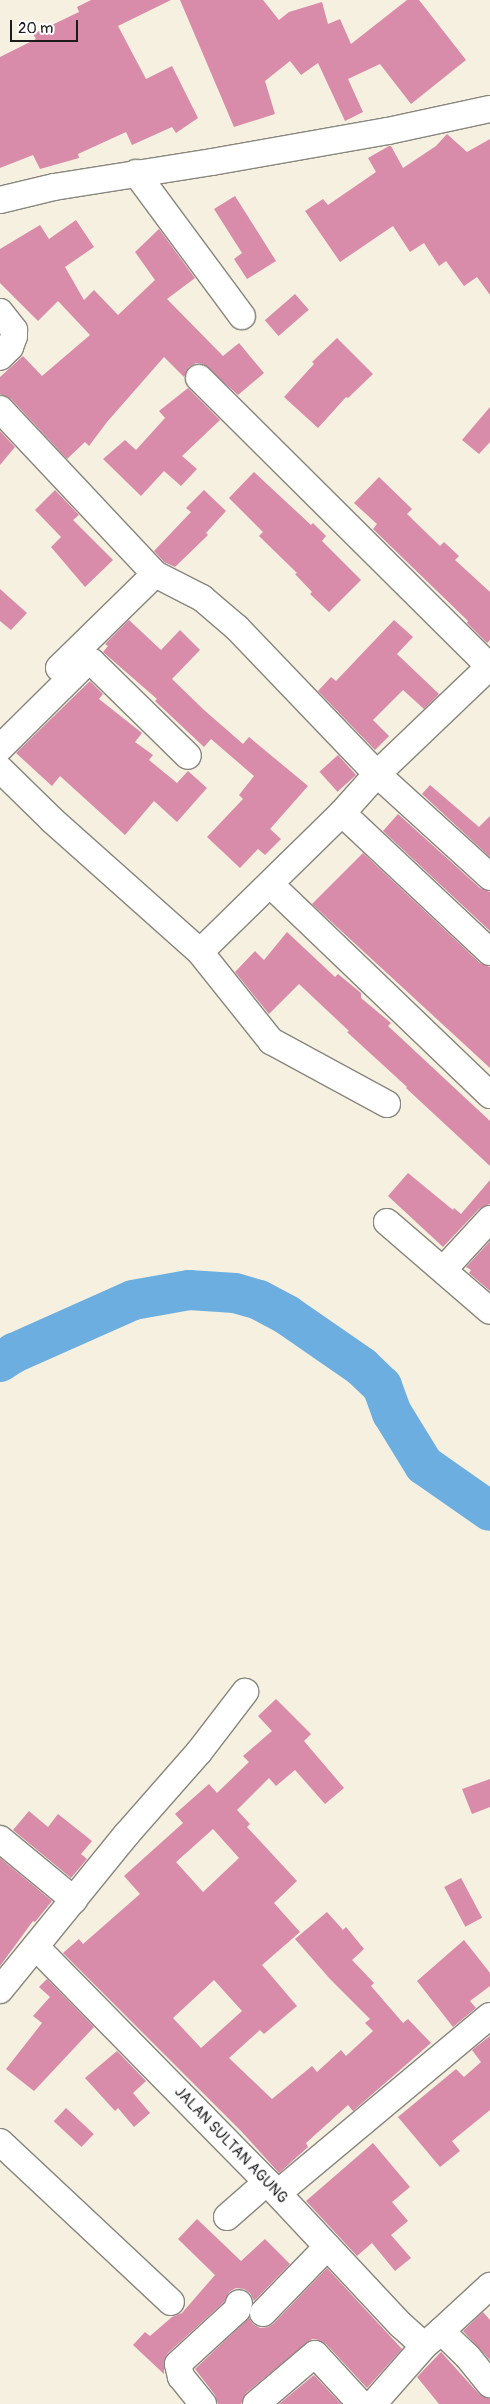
<!DOCTYPE html>
<style>
body{margin:0}
#map{position:relative;width:490px;height:2404px;overflow:hidden;background:#f5f0df;font-family:Pangolin,sans-serif}
div>[style]{position:absolute}
.river>*{height:40px;margin:-20px;padding:0 20px;transform-origin:20px;border-radius:20px;background:#6daee1}
.building>*{inset:0;background:#d98baa;transform-origin:0 0}
.roads{filter:drop-shadow(1px 0 #88867e) drop-shadow(-1px 0 #88867e) drop-shadow(0 1px #88867e) drop-shadow(0 -1px #88867e)}
.minor>*{height:26px;margin:-13px;padding:0 13px;transform-origin:13px;border-radius:13px;background:#fff}
span{translate:-50% -50%;white-space:nowrap;text-align:center;line-height:1.15;-webkit-text-stroke:4px #fff;paint-order:stroke}
.street-label{font-size:15px;color:#1c1c1c}
.scale{position:absolute;left:10px;top:20px;width:68px;height:22px;box-sizing:border-box;border:2px solid #1c1c1c;border-top:0;padding-left:6px;font-size:15px;line-height:18px;white-space:nowrap;color:#1c1c1c;-webkit-text-stroke:4px #fff;paint-order:stroke}
</style>
<div id="map">
<div class="river">
<div style="left:0;top:1362px;width:17px;rotate:-33deg"></div>
<div style="left:14px;top:1353px;width:130px;rotate:-24deg"></div>
<div style="left:133px;top:1300px;width:57px;rotate:-10.1deg"></div>
<div style="left:189px;top:1290px;width:46px;rotate:3.7deg"></div>
<div style="left:235px;top:1293px;width:25px;rotate:16deg"></div>
<div style="left:259px;top:1300px;width:32px;rotate:28deg"></div>
<div style="left:287px;top:1315px;width:91px;rotate:34.7deg"></div>
<div style="left:362px;top:1367px;width:28px;rotate:44deg"></div>
<div style="left:382px;top:1386px;width:29px;rotate:70deg"></div>
<div style="left:392px;top:1413px;width:61px;rotate:58.4deg"></div>
<div style="left:424px;top:1465px;width:80px;rotate:34.9deg"></div>
</div>
<div class="building">
<div style="clip-path:polygon(91px 0,171px 0,118px 26px,146px 79px,172px 66px,198px 118px,176px 133px,172px 127px,132px 145px,126px 132px,78px 154px,79px 158px,40px 169px,33px 155px,0 168px,0 57px,36px 39px,33px 34px,79px 12px,77px 7px)"></div>
<div style="clip-path:polygon(180px 0,263px 0,279px 20px,289px 12px,322px 2px,328px 24px,340px 19px,351px 44px,407px 0,419px 0,466px 60px,411px 104px,380px 64px,348px 79px,363px 112px,345px 121px,318px 63px,301px 75px,290px 61px,265px 81px,275px 114px,234px 127px)"></div>
<div style="clip-path:polygon(447px 134px,467px 152px,490px 139px,490px 295px,477px 277px,464px 286px,446px 261px,439px 266px,424px 243px,410px 252px,393px 226px,340px 262px,305px 211px,323px 199px,328px 205px,376px 172px,368px 158px,389px 146px,391px 146px,403px 168px,436px 146px)"></div>
<div style="clip-path:polygon(235px 196px,276px 261px,247px 279px,234px 259px,242px 253px,214px 209px)"></div>
<div style="clip-path:polygon(76px 220px,94px 247px,65px 267px,84px 300px,94px 290px,118px 315px,155px 280px,135px 252px,159px 229px,195px 278px,167px 299px,223px 356px,239px 343px,264px 373px,238px 395px,203px 364px,196px 363px,189px 367px,184px 377px,164px 357px,107px 422px,89px 446px,85px 442px,67px 459px,11px 399px,0 394px,0 377px,23px 356px,42px 376px,90px 335px,58px 301px,38px 321px,0 283px,0 249px,40px 225px,49px 239px)"></div>
<div style="left:295px;top:294px;width:21px;height:40px;rotate:49deg"></div>
<div style="clip-path:polygon(337px 338px,373px 374px,348px 398px,346px 397px,318px 428px,284px 397px,314px 364px,312px 362px)"></div>
<div style="clip-path:polygon(188px 388px,220px 420px,182px 456px,197px 469px,181px 486px,164px 471px,141px 496px,103px 459px,125px 440px,136px 450px,165px 418px,159px 411px)"></div>
<div style="clip-path:polygon(490px 407px,490px 442px,479px 454px,462px 440px)"></div>
<div style="clip-path:polygon(0 431px,15px 447px,0 465px)"></div>
<div style="clip-path:polygon(254px 472px,311px 525px,313px 523px,326px 536px,322px 541px,361px 580px,329px 612px,310px 594px,312px 592px,295px 574px,297px 573px,259px 536px,263px 532px,229px 498px)"></div>
<div style="clip-path:polygon(379px 477px,412px 509px,407px 514px,440px 546px,444px 542px,459px 556px,455px 560px,490px 592px,490px 640px,487px 643px,467px 623px,468px 621px,373px 529px,377px 524px,354px 503px)"></div>
<div style="clip-path:polygon(55px 490px,79px 515px,73px 520px,113px 560px,85px 587px,51px 547px,61px 537px,35px 510px)"></div>
<div style="clip-path:polygon(204px 490px,226px 511px,206px 533px,208px 535px,175px 567px,164px 562px,154px 551px,191px 512px,186px 508px)"></div>
<div style="clip-path:polygon(0 589px,27px 613px,11px 630px,0 621px)"></div>
<div style="clip-path:polygon(129px 620px,161px 650px,180px 630px,200px 650px,172px 679px,204px 710px,243px 744px,249px 737px,308px 786px,270px 829px,281px 839px,265px 855px,258px 849px,240px 868px,207px 837px,243px 799px,239px 795px,254px 776px,211px 739px,204px 747px,155px 701px,157px 699px,103px 652px,108px 646px,105px 644px)"></div>
<div style="clip-path:polygon(394px 620px,413px 637px,397px 654px,439px 694px,424px 709px,403px 690px,373px 720px,389px 736px,375px 750px,318px 691px,331px 677px,336px 681px)"></div>
<div style="clip-path:polygon(90px 681px,103px 694px,99px 699px,142px 733px,135px 742px,153px 755px,149px 760px,177px 783px,188px 771px,207px 788px,177px 822px,154px 801px,125px 835px,60px 776px,52px 786px,16px 753px)"></div>
<div style="left:338px;top:755px;width:27px;height:25px;rotate:48deg"></div>
<div style="clip-path:polygon(430px 785px,479px 827px,490px 816px,490px 857px,422px 794px)"></div>
<div style="clip-path:polygon(398px 814px,480px 888px,490px 892px,490px 931px,383px 831px)"></div>
<div style="clip-path:polygon(363px 853px,480px 963px,490px 967px,490px 1068px,312px 904px)"></div>
<div style="clip-path:polygon(287px 932px,335px 977px,338px 974px,361px 993px,361px 998px,391px 1023px,388px 1026px,490px 1121px,490px 1166px,406px 1088px,407px 1087px,347px 1032px,349px 1031px,299px 984px,269px 1014px,235px 972px,255px 951px,264px 960px)"></div>
<div style="clip-path:polygon(408px 1173px,453px 1210px,454px 1208px,461px 1214px,490px 1180px,490px 1204px,479px 1209px,443px 1247px,388px 1196px)"></div>
<div style="clip-path:polygon(490px 1241px,490px 1291px,469px 1273px,471px 1270px,466px 1267px)"></div>
<div style="clip-path:polygon(evenodd,276px 1699px,311px 1734px,304px 1741px,344px 1788px,325px 1804px,295px 1770px,276px 1786px,269px 1778px,237px 1810px,250px 1824px,247px 1827px,297px 1881px,274px 1903px,300px 1932px,262px 1965px,297px 2006px,264px 2034px,260px 2030px,229px 2058px,272px 2099px,312px 2066px,317px 2072px,341px 2050px,346px 2056px,373px 2031px,365px 2023px,370px 2019px,330px 1979px,295px 1939px,327px 1912px,343px 1930px,346px 1927px,364px 1949px,352px 1960px,374px 1983px,371px 1986px,403px 2023px,408px 2019px,431px 2043px,353px 2111px,348px 2105px,306px 2143px,308px 2147px,279px 2173px,242px 2132px,63px 1953px,79px 1939px,83px 1944px,140px 1894px,124px 1876px,183px 1823px,175px 1814px,209px 1784px,217px 1793px,249px 1762px,243px 1756px,272px 1731px,258px 1716px,276px 1699px,213px 1829px,239px 1858px,203px 1892px,176px 1862px,213px 1829px,276px 1699px,214px 1980px,242px 2011px,201px 2048px,173px 2018px,214px 1980px)"></div>
<div style="clip-path:polygon(490px 1779px,490px 1807px,472px 1814px,462px 1789px)"></div>
<div style="clip-path:polygon(29px 1811px,48px 1827px,58px 1814px,92px 1841px,81px 1854px,87px 1859px,71px 1878px,13px 1830px)"></div>
<div style="clip-path:polygon(0 1858px,52px 1901px,35px 1922px,33px 1921px,0 1966px)"></div>
<div style="left:461px;top:1878px;width:45px;height:19px;rotate:62deg"></div>
<div style="clip-path:polygon(464px 1940px,490px 1973px,490px 1986px,470px 2001px,476px 2008px,453px 2027px,417px 1981px)"></div>
<div style="clip-path:polygon(47px 1979px,94px 2027px,34px 2091px,6px 2069px,42px 2023px,33px 2016px,50px 1997px,39px 1987px)"></div>
<div style="clip-path:polygon(490px 2036px,490px 2110px,452px 2141px,460px 2151px,440px 2167px,398px 2117px,456px 2069px,464px 2077px,481px 2062px,472px 2050px)"></div>
<div style="clip-path:polygon(117px 2051px,146px 2081px,133px 2093px,150px 2113px,134px 2127px,118px 2108px,115px 2111px,85px 2078px)"></div>
<div style="left:66px;top:2108px;width:38px;height:18px;rotate:43deg"></div>
<div style="clip-path:polygon(373px 2143px,410px 2187px,392px 2202px,408px 2221px,391px 2235px,411px 2258px,395px 2271px,372px 2243px,357px 2256px,306px 2201px)"></div>
<div style="clip-path:polygon(197px 2219px,241px 2261px,265px 2239px,290px 2264px,254px 2301px,250px 2293px,244px 2289px,236px 2288px,229px 2292px,224px 2302px,168px 2353px,164px 2360px,164px 2374px,133px 2345px,145px 2332px,150px 2336px,172px 2317px,182px 2313px,215px 2275px,178px 2239px)"></div>
<div style="clip-path:polygon(327px 2268px,402px 2349px,367px 2388px,326px 2344px,319px 2340px,312px 2339px,246px 2393px,241px 2404px,218px 2404px,215px 2395px,195px 2369px,249px 2318px,253px 2324px,260px 2328px,268px 2327px,273px 2324px)"></div>
<div style="clip-path:polygon(483px 2312px,490px 2320px,490px 2360px,463px 2331px)"></div>
<div style="clip-path:polygon(441px 2352px,479px 2394px,490px 2399px,490px 2404px,439px 2404px,417px 2377px)"></div>
<div style="clip-path:polygon(314px 2375px,341px 2404px,279px 2404px)"></div>
</div>
<div class="roads">
<div class="minor">
<div style="left:136px;top:173px;width:178px;rotate:53.5deg"></div>
<div style="left:0;top:200px;width:56px;rotate:-13.5deg"></div>
<div style="left:54px;top:187px;width:160px;rotate:-9deg"></div>
<div style="left:212px;top:162px;width:179px;rotate:-10deg"></div>
<div style="left:388px;top:131px;width:104px;rotate:-12.2deg"></div>
<div style="left:0;top:312px;width:23px;rotate:52deg"></div>
<div style="left:14px;top:330px;width:6px;rotate:90deg"></div>
<div style="left:14px;top:336px;width:12px;rotate:110deg"></div>
<div style="left:10px;top:347px;width:14px;rotate:135deg"></div>
<div style="left:199px;top:378px;width:409px;rotate:44.8deg"></div>
<div style="left:0;top:409px;width:226px;rotate:46.8deg"></div>
<div style="left:155px;top:574px;width:53px;rotate:27.1deg"></div>
<div style="left:202px;top:598px;width:46px;rotate:40.6deg"></div>
<div style="left:237px;top:628px;width:202px;rotate:46.2deg"></div>
<div style="left:377px;top:774px;width:153px;rotate:42.3deg"></div>
<div style="left:59px;top:668px;width:134px;rotate:-44.4deg"></div>
<div style="left:0;top:748px;width:124px;rotate:-44.7deg"></div>
<div style="left:88px;top:661px;width:4px;rotate:14deg"></div>
<div style="left:92px;top:662px;width:134px;rotate:44.4deg"></div>
<div style="left:0;top:769px;width:73px;rotate:44.4deg"></div>
<div style="left:52px;top:820px;width:198px;rotate:41.7deg"></div>
<div style="left:200px;top:952px;width:114px;rotate:51.4deg"></div>
<div style="left:271px;top:1041px;width:132px;rotate:28.5deg"></div>
<div style="left:342px;top:813px;width:203px;rotate:43.2deg"></div>
<div style="left:270px;top:884px;width:305px;rotate:43.8deg"></div>
<div style="left:200px;top:952px;width:199px;rotate:-44.4deg"></div>
<div style="left:342px;top:813px;width:52px;rotate:-48.1deg"></div>
<div style="left:377px;top:774px;width:156px;rotate:-43.7deg"></div>
<div style="left:387px;top:1222px;width:136px;rotate:40.8deg"></div>
<div style="left:444px;top:1269px;width:68px;rotate:-47.4deg"></div>
<div style="left:0;top:1839px;width:96px;rotate:39.5deg"></div>
<div style="left:36px;top:1947px;width:330px;rotate:45.5deg"></div>
<div style="left:267px;top:2182px;width:196px;rotate:46.9deg"></div>
<div style="left:401px;top:2325px;width:31px;rotate:42deg"></div>
<div style="left:0;top:1990px;width:200px;rotate:-50.9deg"></div>
<div style="left:126px;top:1835px;width:111px;rotate:-48.7deg"></div>
<div style="left:199px;top:1752px;width:76px;rotate:-52.5deg"></div>
<div style="left:0;top:2142px;width:234px;rotate:43.1deg"></div>
<div style="left:278px;top:2193px;width:276px;rotate:-39.9deg"></div>
<div style="left:227px;top:2217px;width:53px;rotate:-41.2deg"></div>
<div style="left:263px;top:2313px;width:92px;rotate:-45.9deg"></div>
<div style="left:441px;top:2331px;width:67px;rotate:-42.6deg"></div>
<div style="left:203px;top:2404px;width:35px;rotate:-129deg"></div>
<div style="left:181px;top:2377px;width:13px;rotate:-103deg"></div>
<div style="left:178px;top:2364px;width:80px;rotate:-42.5deg"></div>
<div style="left:237px;top:2310px;width:7px;rotate:-74deg"></div>
<div style="left:256px;top:2404px;width:77px;rotate:-40.3deg"></div>
<div style="left:315px;top:2354px;width:68px;rotate:47.4deg"></div>
<div style="left:373px;top:2404px;width:77px;rotate:-48.7deg"></div>
<div style="left:424px;top:2346px;width:23px;rotate:-41deg"></div>
<div style="left:441px;top:2331px;width:37px;rotate:44deg"></div>
<div style="left:468px;top:2357px;width:35px;rotate:51deg"></div>
</div>
</div>
<div class="street-label">
<span style="left:231px;top:2145px;rotate:46deg">JALAN SULTAN AGUNG</span>
</div>
<div class="scale">20 m</div>
</div>
